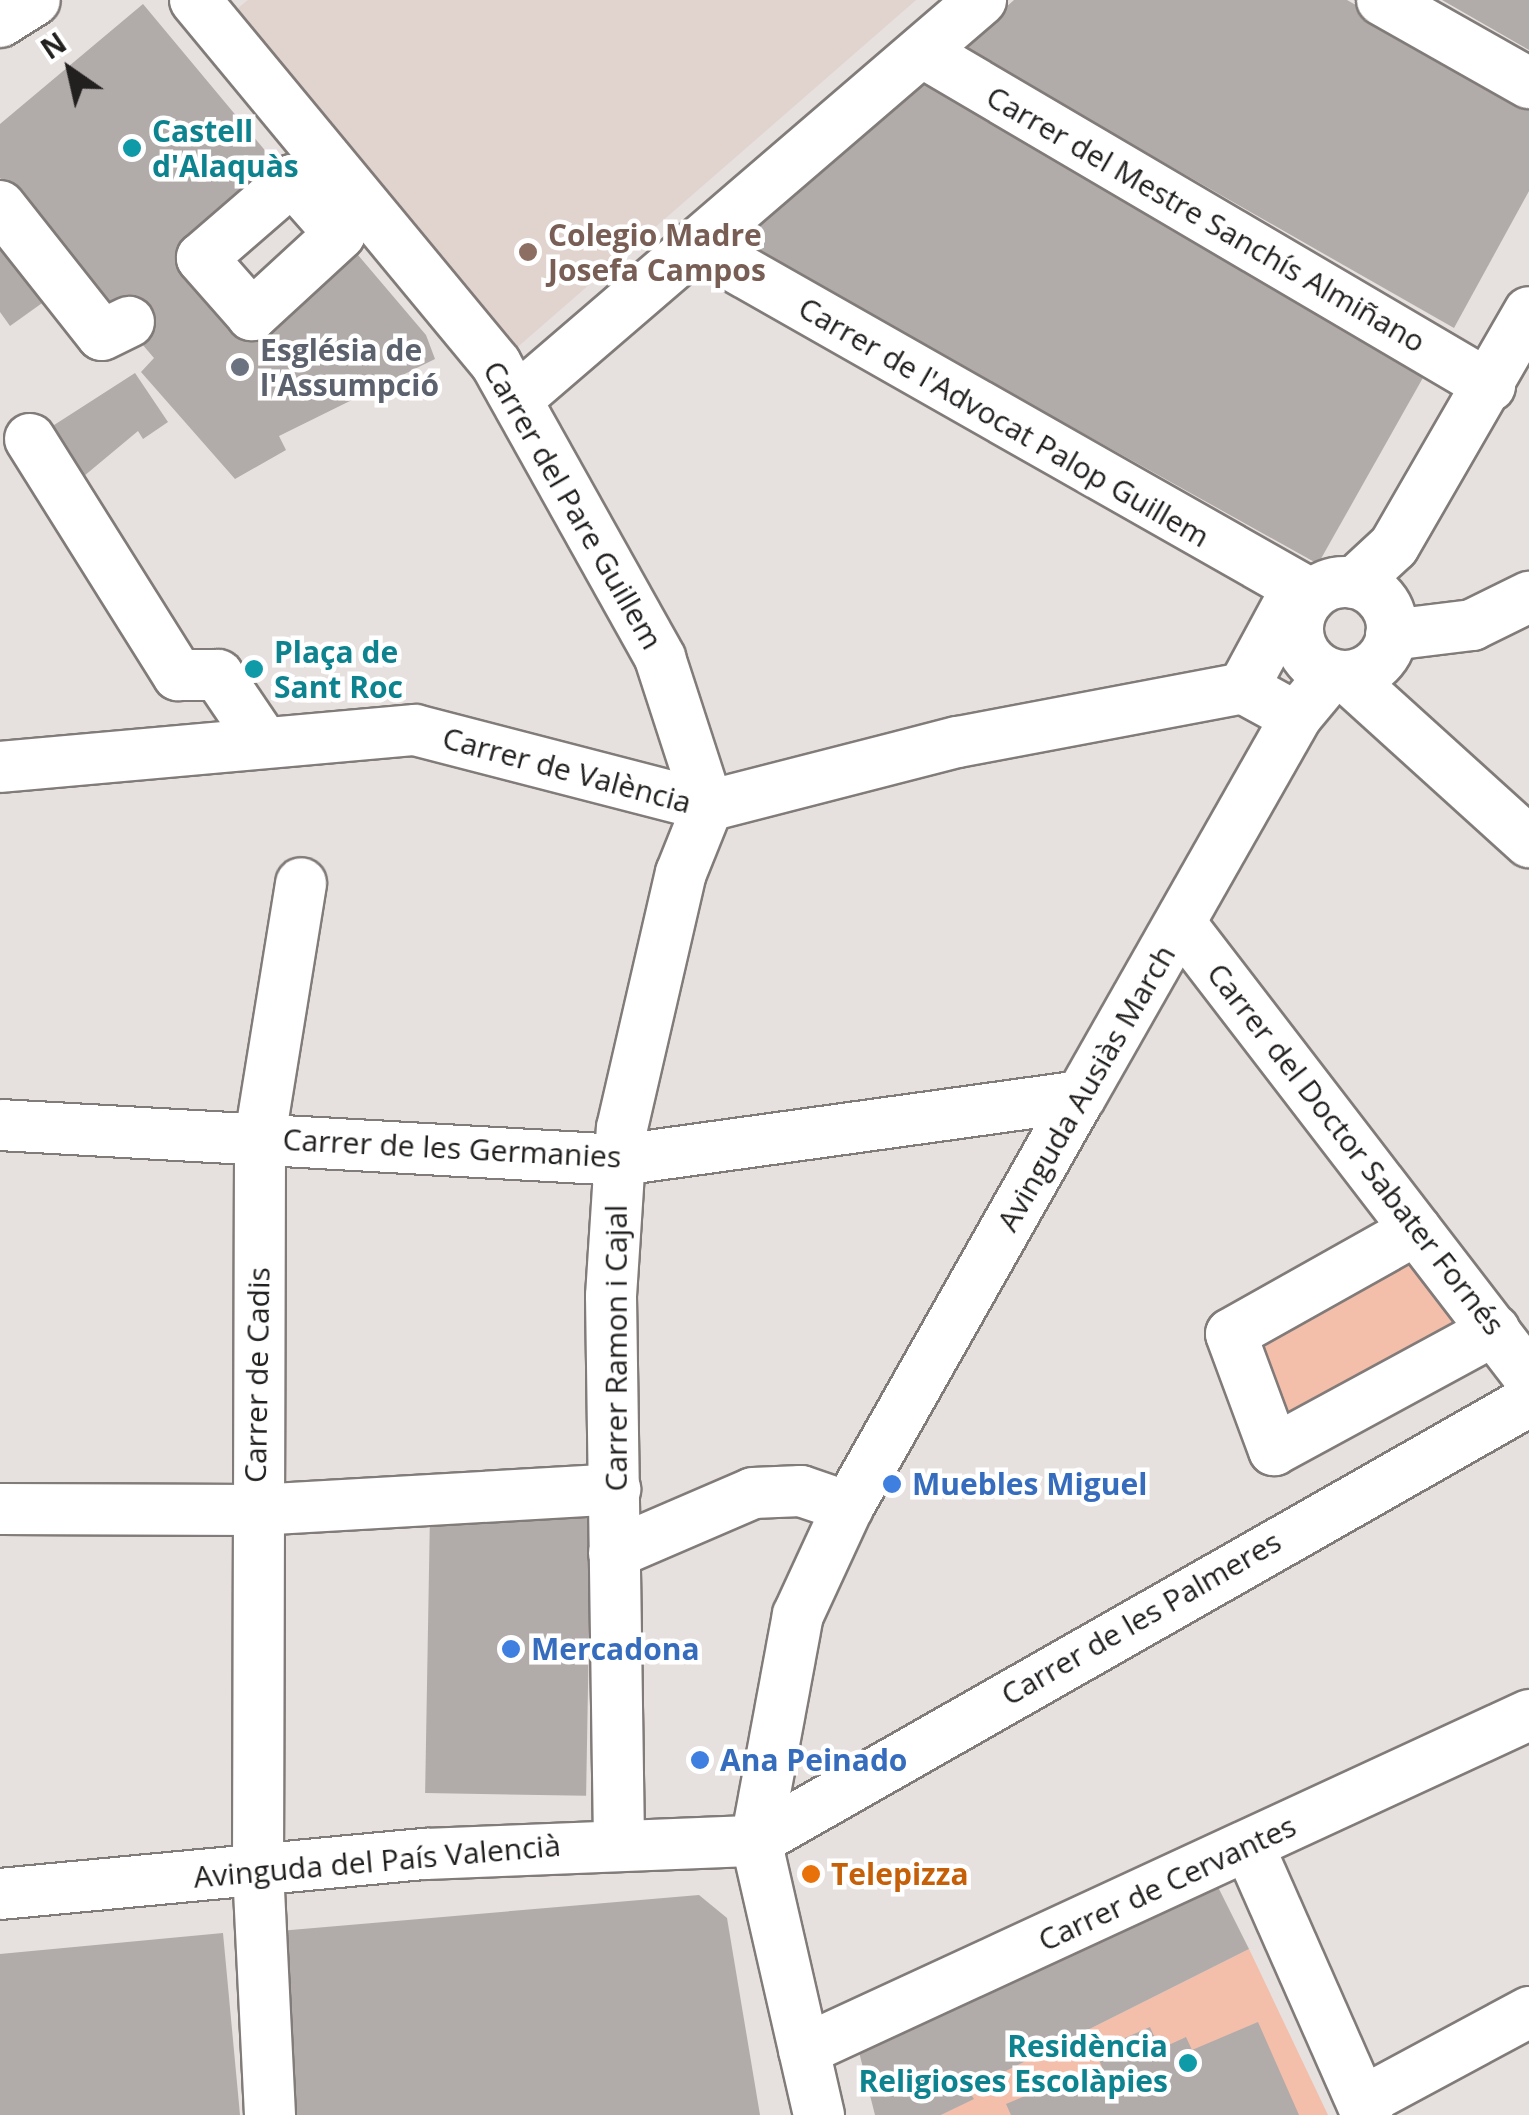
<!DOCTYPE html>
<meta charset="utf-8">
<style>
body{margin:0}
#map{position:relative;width:1529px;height:2115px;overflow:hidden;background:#e6e0de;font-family:"Open Sans",sans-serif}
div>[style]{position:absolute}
.built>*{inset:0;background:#e1d3ce}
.green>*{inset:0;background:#f3beaa}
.building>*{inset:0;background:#b1abaa;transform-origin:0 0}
.roads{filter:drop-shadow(2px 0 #817b79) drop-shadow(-2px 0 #817b79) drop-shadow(0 2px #817b79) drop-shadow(0 -2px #817b79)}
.minor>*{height:50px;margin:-25px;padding:0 25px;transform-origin:25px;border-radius:25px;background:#fff}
.minor>.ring{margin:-25px;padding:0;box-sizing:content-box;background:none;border:50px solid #fff;border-radius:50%}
.dots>*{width:28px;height:28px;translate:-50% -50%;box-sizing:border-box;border:5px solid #fff;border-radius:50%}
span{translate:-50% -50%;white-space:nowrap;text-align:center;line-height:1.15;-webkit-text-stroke:9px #fff;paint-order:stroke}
.culture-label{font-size:30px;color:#0d838f;font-weight:700}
.left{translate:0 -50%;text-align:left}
.right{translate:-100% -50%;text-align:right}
.street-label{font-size:30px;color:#22201f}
.education-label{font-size:30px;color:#785e54;font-weight:700}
.worship-label{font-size:30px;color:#5b616d;font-weight:700}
.shop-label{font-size:30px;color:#366cbe;font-weight:700}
.food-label{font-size:30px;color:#c56008;font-weight:700}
.north{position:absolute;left:20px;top:20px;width:100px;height:100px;-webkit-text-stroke:8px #fff;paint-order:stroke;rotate:326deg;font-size:28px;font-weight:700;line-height:40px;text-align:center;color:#22201f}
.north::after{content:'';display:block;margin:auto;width:35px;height:45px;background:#22201f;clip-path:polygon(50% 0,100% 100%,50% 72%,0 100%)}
</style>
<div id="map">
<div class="built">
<div style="clip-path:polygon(248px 0,916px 0,513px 351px,231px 14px)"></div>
</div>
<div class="green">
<div style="clip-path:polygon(1409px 1241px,1479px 1332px,1275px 1443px,1235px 1336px)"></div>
<div style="clip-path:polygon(1249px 1949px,1328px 2115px,941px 2115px,973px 2099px,968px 2090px)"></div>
</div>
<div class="building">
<div style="clip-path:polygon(1014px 0,1347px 0,1529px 104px,1529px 191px,1454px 328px,961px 47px)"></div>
<div style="clip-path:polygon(1442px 0,1529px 0,1529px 50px)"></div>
<div style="clip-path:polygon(143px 4px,283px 172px,194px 249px,252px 316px,341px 235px,426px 335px,435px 359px,279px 436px,286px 450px,235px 479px,141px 372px,154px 358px,0 178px,0 124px)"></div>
<div style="clip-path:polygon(921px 80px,1429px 367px,1318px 564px,743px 244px,743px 234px)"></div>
<div style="clip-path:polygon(0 238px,45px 301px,10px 326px,0 312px)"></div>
<div style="clip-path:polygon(135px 373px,168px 422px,143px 439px,138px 431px,72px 486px,37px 436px)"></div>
<div style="left:430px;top:1513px;width:161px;height:280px;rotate:1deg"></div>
<div style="clip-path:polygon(1214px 1879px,1249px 1949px,968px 2090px,974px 2099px,941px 2115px,875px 2115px,859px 2052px)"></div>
<div style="clip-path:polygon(699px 1895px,727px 1918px,760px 2115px,297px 2115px,279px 1931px)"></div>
<div style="clip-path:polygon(223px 1933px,240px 2115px,0 2115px,0 1954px)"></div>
<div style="clip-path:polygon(1258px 2022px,1299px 2115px,1011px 2115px,1006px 2104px,1078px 2074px,1084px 2086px,1106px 2076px,1095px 2051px,1150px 2027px,1160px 2049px,1186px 2037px,1192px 2050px)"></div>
</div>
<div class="roads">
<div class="minor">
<div style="left:195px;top:0;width:472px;rotate:50.4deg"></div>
<div style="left:496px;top:364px;width:337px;rotate:60.8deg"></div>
<div style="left:660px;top:658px;width:156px;rotate:72deg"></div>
<div style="left:1382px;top:0;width:169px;rotate:29.5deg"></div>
<div style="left:0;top:22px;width:41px;rotate:-32.2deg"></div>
<div style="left:922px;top:52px;width:659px;rotate:30.46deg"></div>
<div style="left:292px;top:180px;width:72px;rotate:48.4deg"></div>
<div style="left:340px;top:234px;width:120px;rotate:137.4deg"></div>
<div style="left:252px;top:315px;width:76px;rotate:-131.3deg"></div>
<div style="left:202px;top:258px;width:119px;rotate:-40.9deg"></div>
<div style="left:0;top:206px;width:164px;rotate:51.7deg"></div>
<div style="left:102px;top:335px;width:30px;rotate:-26deg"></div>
<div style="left:698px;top:246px;width:706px;rotate:29.61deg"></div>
<div style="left:517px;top:399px;width:612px;rotate:-40.69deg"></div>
<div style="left:30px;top:439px;width:279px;rotate:57.9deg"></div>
<div style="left:178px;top:675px;width:40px"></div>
<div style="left:218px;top:675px;width:75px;rotate:55.9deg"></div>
<div class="ring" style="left:1298px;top:582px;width:44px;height:44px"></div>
<div style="left:1354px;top:583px;width:54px;rotate:-42.8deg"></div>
<div style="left:1394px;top:546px;width:270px;rotate:-60deg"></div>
<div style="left:1391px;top:635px;width:82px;rotate:-7deg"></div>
<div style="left:1472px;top:625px;width:64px;rotate:-26.2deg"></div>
<div style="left:1347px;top:677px;width:246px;rotate:42.2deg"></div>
<div style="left:1243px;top:688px;width:111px;rotate:-61.6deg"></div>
<div style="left:0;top:767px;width:417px;rotate:-5.1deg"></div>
<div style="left:415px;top:730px;width:303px;rotate:14.5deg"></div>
<div style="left:708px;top:806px;width:258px;rotate:-14.4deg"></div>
<div style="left:958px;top:742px;width:290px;rotate:-10.7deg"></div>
<div style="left:1243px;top:688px;width:60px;rotate:28.7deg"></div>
<div style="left:1180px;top:923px;width:573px;rotate:52.45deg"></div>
<div style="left:0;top:1125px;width:621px;rotate:3.23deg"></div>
<div style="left:620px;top:1160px;width:465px;rotate:-7.9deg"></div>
<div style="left:1416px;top:1230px;width:212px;rotate:150.7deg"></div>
<div style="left:1231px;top:1334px;width:124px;rotate:69.7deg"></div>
<div style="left:1274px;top:1450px;width:251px;rotate:-28.5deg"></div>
<div style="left:0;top:1509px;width:256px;rotate:0.2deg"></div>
<div style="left:256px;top:1510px;width:360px;rotate:-3.3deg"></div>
<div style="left:614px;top:1553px;width:151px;rotate:-23.3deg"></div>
<div style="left:753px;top:1493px;width:48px;rotate:-2.4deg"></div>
<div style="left:801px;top:1491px;width:50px;rotate:18.8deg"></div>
<div style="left:756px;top:1841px;width:889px;rotate:-29.65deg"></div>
<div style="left:619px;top:1842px;width:546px;rotate:-90.84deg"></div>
<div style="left:611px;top:1296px;width:168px;rotate:-86.3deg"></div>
<div style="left:622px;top:1128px;width:262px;rotate:-77deg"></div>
<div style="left:681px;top:873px;width:72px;rotate:-68.1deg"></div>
<div style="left:1249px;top:1847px;width:293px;rotate:66.2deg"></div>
<div style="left:0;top:1894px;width:428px;rotate:-5.4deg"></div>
<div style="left:426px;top:1854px;width:330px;rotate:-2.3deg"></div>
<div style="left:804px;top:2050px;width:799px;rotate:-24.8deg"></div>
<div style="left:1362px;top:2102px;width:190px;rotate:-28.3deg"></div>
<div style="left:270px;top:2115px;width:244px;rotate:-92.8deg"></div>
<div style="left:258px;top:1871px;width:734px;rotate:-89.84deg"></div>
<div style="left:260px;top:1137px;width:257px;rotate:-80.8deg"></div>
<div style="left:819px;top:2115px;width:281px;rotate:-102.9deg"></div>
<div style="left:756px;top:1841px;width:230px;rotate:-79.5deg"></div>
<div style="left:798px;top:1615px;width:119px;rotate:-65.2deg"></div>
<div style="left:848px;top:1507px;width:472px;rotate:-60.5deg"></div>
<div style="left:1081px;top:1096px;width:436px;rotate:-60.4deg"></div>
<div style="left:1296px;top:717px;width:55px;rotate:-50.2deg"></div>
</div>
</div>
<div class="dots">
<div style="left:132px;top:148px;background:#0f9aa8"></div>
<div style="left:528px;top:252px;background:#8d6e63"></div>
<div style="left:240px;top:367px;background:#6b7280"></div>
<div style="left:254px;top:669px;background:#0f9aa8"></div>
<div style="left:892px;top:1484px;background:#3f7fe0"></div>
<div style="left:511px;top:1649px;background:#3f7fe0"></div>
<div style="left:700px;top:1760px;background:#3f7fe0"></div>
<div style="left:811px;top:1874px;background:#e8710a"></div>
<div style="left:1188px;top:2063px;background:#0f9aa8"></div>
</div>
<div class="culture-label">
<span class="left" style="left:152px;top:148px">Castell<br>d'Alaquàs</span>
<span class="left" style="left:274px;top:669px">Plaça de<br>Sant Roc</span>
<span class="right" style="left:1168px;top:2063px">Residència<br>Religioses Escolàpies</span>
</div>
<div class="street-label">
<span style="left:1206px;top:219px;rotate:30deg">Carrer del Mestre Sanchís Almiñano</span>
<span style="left:1004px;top:422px;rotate:30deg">Carrer de l'Advocat Palop Guillem</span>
<span style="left:573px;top:505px;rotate:60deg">Carrer del Pare Guillem</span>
<span style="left:567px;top:770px;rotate:15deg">Carrer de València</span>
<span style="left:1086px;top:1088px;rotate:-60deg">Avinguda Ausiàs March</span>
<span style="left:452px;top:1148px;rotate:3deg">Carrer de les Germanies</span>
<span style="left:1356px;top:1149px;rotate:52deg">Carrer del Doctor Sabater Fornés</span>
<span style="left:616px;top:1348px;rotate:-90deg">Carrer Ramon i Cajal</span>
<span style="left:257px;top:1375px;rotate:-89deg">Carrer de Cadis</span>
<span style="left:1141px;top:1618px;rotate:-30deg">Carrer de les Palmeres</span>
<span style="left:377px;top:1861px;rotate:-5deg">Avinguda del País Valencià</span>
<span style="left:1167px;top:1883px;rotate:-25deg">Carrer de Cervantes</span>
</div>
<div class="education-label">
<span class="left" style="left:548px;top:252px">Colegio Madre<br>Josefa Campos</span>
</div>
<div class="worship-label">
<span class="left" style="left:260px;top:367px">Església de<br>l'Assumpció</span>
</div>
<div class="shop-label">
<span class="left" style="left:912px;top:1484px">Muebles Miguel</span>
<span class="left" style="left:531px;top:1649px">Mercadona</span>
<span class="left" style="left:720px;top:1760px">Ana Peinado</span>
</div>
<div class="food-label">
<span class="left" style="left:831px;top:1874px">Telepizza</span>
</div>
<div class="north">N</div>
</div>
